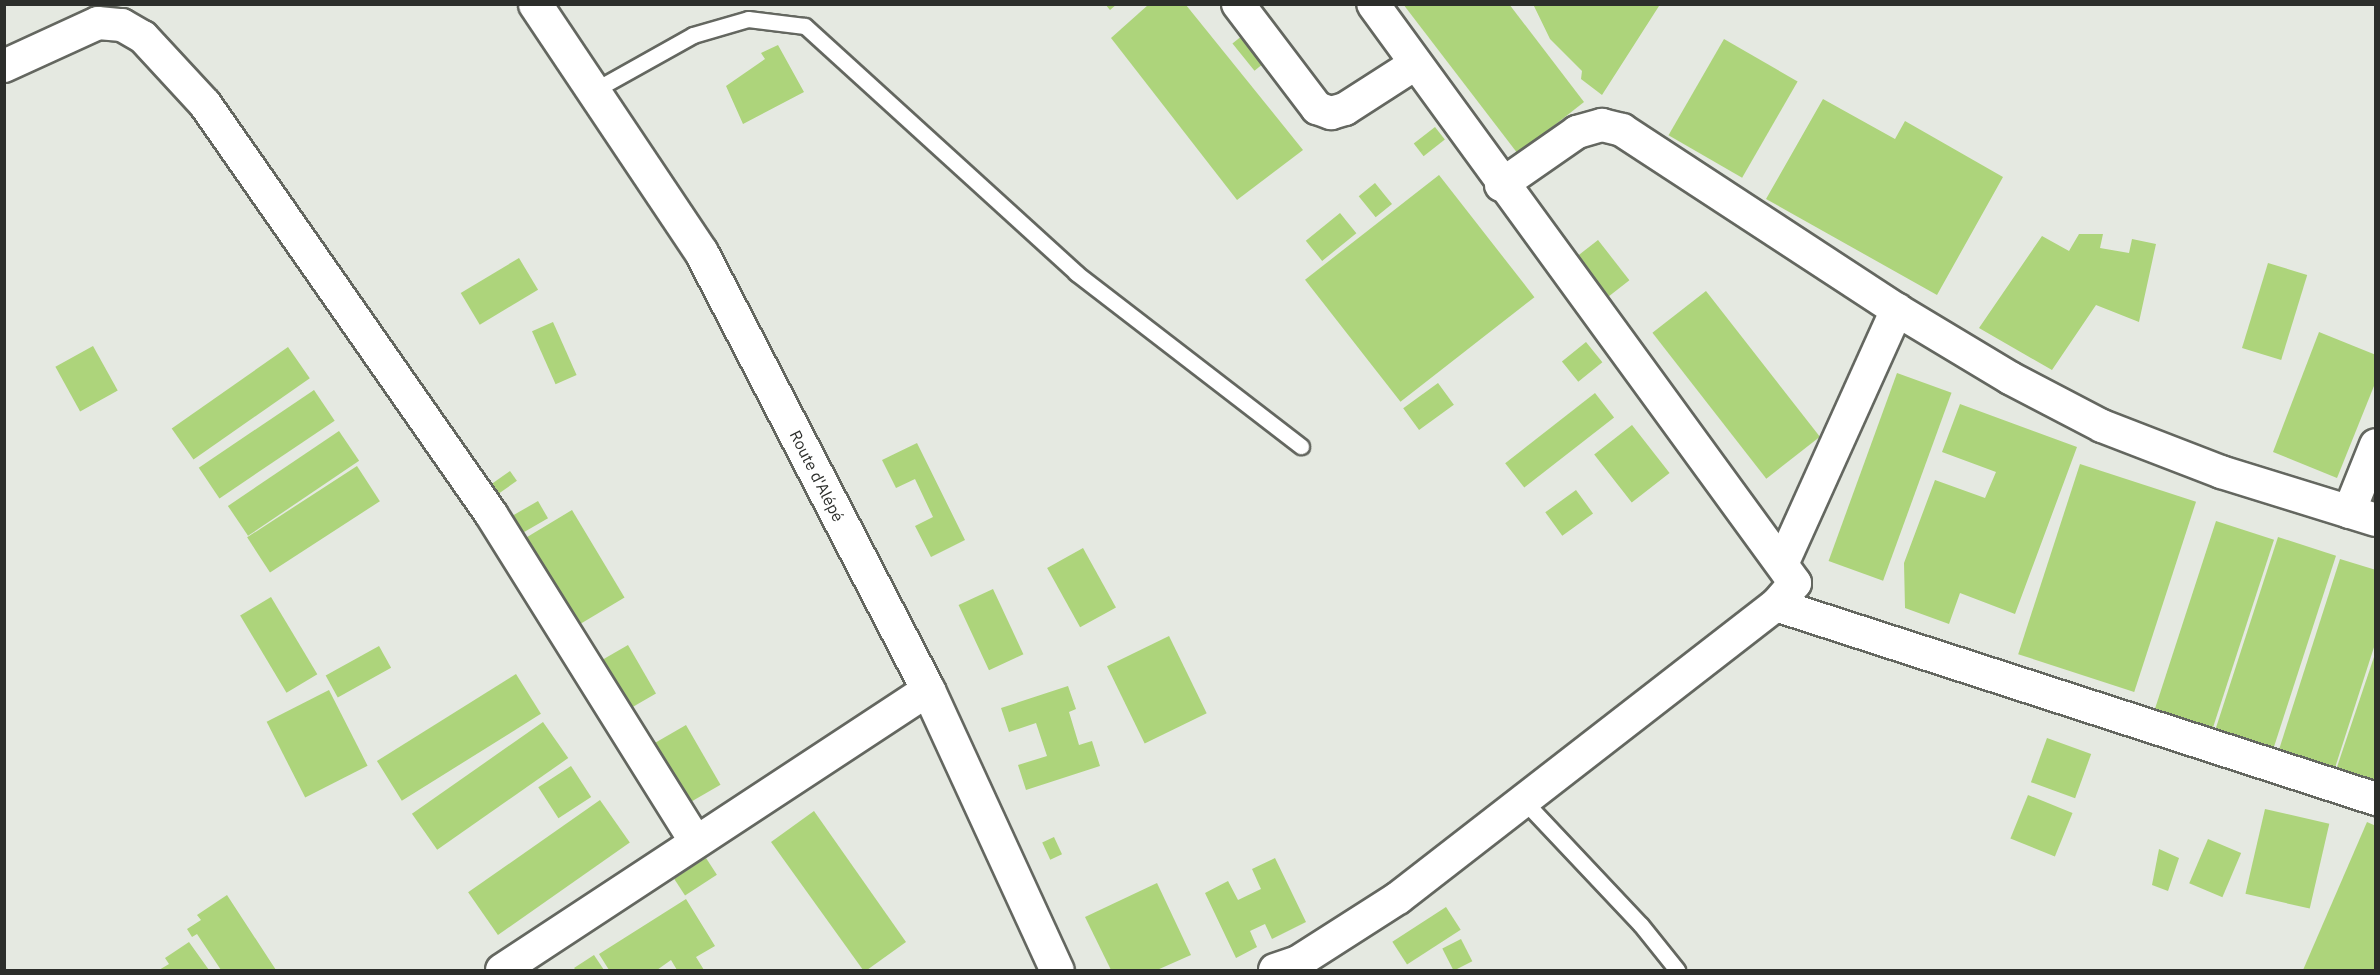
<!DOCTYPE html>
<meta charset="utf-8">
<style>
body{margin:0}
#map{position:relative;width:2380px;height:975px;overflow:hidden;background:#e5e9e1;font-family:"IBM Plex Sans",sans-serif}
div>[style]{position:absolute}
.building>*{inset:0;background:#add47b;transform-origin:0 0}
.roads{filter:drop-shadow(2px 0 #646760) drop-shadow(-2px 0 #646760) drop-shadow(0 2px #646760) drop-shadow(0 -2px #646760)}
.lane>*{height:15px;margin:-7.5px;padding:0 7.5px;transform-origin:7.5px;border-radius:7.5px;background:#fff}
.street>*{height:32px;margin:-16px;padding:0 16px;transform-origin:16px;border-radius:16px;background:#fff}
.secondary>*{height:33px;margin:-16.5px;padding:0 16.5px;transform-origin:16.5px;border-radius:16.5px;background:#fff}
span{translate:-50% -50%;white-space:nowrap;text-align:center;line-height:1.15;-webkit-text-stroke:5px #fff;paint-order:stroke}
.street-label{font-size:16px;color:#2c2e2b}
.frame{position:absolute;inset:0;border:6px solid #2c2e2b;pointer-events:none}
</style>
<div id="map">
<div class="building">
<div style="clip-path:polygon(1105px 4px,1117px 4px,1110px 10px)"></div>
<div style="clip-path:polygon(1403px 4px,1509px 4px,1584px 102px,1518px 154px)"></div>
<div style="clip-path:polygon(1533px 4px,1657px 4px,1659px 6px,1602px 95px,1581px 79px,1582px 71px,1550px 39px)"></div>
<div style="clip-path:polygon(1148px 5px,1186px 5px,1303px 150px,1237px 200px,1111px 38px)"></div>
<div style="left:1248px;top:31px;width:35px;height:20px;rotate:51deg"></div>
<div style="left:1724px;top:39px;width:85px;height:111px;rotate:30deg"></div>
<div style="clip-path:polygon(778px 45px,804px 92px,743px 124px,726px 86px,765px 59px,761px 53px)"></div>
<div style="clip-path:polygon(1823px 99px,1895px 139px,1905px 121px,2003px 177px,1937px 295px,1766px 199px)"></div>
<div style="left:1435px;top:127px;width:16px;height:27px;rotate:52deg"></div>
<div style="left:1439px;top:175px;width:155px;height:170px;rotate:52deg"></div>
<div style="left:1375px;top:183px;width:27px;height:21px;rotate:51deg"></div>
<div style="left:1340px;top:213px;width:26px;height:44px;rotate:51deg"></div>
<div style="clip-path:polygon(2079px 234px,2103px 234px,2100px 248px,2129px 253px,2132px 239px,2156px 244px,2139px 322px,2096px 305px,2052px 370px,1979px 328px,2042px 236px,2069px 251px)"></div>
<div style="left:1598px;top:240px;width:51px;height:26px;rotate:52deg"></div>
<div style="left:519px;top:258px;width:37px;height:68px;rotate:59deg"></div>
<div style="left:2268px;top:263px;width:41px;height:89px;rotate:17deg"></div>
<div style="left:1706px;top:291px;width:185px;height:68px;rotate:52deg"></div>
<div style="left:553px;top:322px;width:58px;height:23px;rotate:66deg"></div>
<div style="clip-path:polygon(2319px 332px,2376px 355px,2376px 381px,2337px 478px,2273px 452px)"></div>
<div style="left:1586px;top:342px;width:26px;height:31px;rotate:51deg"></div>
<div style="left:93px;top:346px;width:51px;height:43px;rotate:61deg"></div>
<div style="left:288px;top:347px;width:38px;height:142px;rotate:55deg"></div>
<div style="left:1897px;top:373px;width:58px;height:200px;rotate:20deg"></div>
<div style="left:1438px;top:383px;width:27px;height:43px;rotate:54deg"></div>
<div style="left:314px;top:390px;width:37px;height:139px;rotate:56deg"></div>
<div style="left:1595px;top:393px;width:31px;height:114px;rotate:52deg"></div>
<div style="clip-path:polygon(1960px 404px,2077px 447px,2015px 614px,1960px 593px,1949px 624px,1905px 608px,1904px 563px,1935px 480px,1985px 498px,1996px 472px,1942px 452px)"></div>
<div style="left:1632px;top:425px;width:61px;height:48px;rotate:52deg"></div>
<div style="left:339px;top:431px;width:36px;height:134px;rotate:56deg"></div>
<div style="clip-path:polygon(917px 443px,965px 540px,931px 557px,915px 526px,933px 517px,915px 479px,896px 488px,882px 460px)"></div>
<div style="left:2080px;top:464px;width:122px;height:200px;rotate:18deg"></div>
<div style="left:357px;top:466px;width:42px;height:131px;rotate:57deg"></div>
<div style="left:510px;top:471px;width:12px;height:36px;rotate:55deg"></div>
<div style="left:1576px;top:490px;width:29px;height:38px;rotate:54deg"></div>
<div style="left:538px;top:501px;width:20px;height:40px;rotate:60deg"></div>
<div style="left:572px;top:510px;width:102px;height:62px;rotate:59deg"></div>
<div style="left:2216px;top:521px;width:61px;height:209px;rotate:18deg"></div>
<div style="left:2278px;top:537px;width:61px;height:213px;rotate:18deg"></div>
<div style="left:1083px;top:548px;width:68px;height:41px;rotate:61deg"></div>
<div style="clip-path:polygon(2340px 559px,2376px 570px,2376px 641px,2332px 777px,2276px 759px)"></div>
<div style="left:993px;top:589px;width:72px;height:38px;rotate:65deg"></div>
<div style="left:271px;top:597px;width:90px;height:36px;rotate:59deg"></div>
<div style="left:1169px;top:636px;width:86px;height:69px;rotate:64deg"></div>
<div style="left:628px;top:645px;width:56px;height:37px;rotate:60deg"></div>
<div style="left:379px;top:646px;width:25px;height:61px;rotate:61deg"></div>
<div style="clip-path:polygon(2375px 654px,2376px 654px,2376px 784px,2336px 770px)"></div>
<div style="left:516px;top:674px;width:47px;height:164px;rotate:58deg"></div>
<div style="clip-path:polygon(1068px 686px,1076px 709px,1069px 712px,1079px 745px,1092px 741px,1100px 766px,1026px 790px,1018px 765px,1047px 756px,1036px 723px,1009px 732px,1001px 708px)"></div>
<div style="left:329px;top:690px;width:85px;height:70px;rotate:63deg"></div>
<div style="left:543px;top:722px;width:44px;height:160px;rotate:55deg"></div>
<div style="left:686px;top:725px;width:69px;height:39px;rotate:60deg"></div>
<div style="left:2047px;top:738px;width:47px;height:47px;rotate:20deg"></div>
<div style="left:571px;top:766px;width:37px;height:39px;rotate:57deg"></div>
<div style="left:2028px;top:795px;width:48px;height:47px;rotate:22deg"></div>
<div style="left:600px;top:800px;width:52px;height:161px;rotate:55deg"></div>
<div style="left:2265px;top:809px;width:66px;height:87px;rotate:13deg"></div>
<div style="clip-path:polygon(814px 811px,906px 942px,867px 970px,863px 970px,771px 842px)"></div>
<div style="clip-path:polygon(2367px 822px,2376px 826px,2376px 970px,2303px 970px)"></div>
<div style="left:1054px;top:837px;width:19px;height:13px;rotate:65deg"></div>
<div style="left:2208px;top:839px;width:36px;height:48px;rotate:23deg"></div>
<div style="clip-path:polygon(2159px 849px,2179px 858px,2168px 891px,2152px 885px)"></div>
<div style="left:706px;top:858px;width:20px;height:38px;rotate:57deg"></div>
<div style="clip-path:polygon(1275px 858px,1306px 922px,1272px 939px,1265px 924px,1250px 931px,1257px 947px,1236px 958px,1205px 893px,1228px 881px,1238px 900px,1261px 889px,1252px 869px)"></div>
<div style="clip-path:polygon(1157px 883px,1191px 955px,1157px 970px,1111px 970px,1085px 917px)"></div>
<div style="clip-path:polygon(227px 895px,276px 970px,221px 970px,197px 934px,192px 937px,187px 929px,201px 920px,197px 915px)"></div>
<div style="clip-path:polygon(686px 899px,715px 946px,696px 957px,704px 970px,677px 970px,671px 960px,657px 970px,609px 970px,599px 954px)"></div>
<div style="left:1446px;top:907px;width:27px;height:64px;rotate:57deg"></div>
<div style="left:1461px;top:939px;width:25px;height:21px;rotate:63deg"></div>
<div style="clip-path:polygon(189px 942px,209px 970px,159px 970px,169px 964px,165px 958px)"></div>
<div style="clip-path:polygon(594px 955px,604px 970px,576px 970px,574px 968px)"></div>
</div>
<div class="roads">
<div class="lane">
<div style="left:593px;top:91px;width:115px;rotate:-29.2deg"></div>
<div style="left:693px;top:35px;width:57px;rotate:-16.2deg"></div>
<div style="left:748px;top:19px;width:57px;rotate:7deg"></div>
<div style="left:805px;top:26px;width:367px;rotate:42.3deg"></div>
<div style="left:1076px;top:273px;width:284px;rotate:37.6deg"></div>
<div style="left:1524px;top:801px;width:170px;rotate:46.7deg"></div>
<div style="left:1641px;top:925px;width:58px;rotate:51.3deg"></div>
</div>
<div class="street">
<div style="left:1238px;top:4px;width:131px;rotate:52.8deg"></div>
<div style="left:1317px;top:108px;width:15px;rotate:20deg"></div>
<div style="left:1331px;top:113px;width:15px;rotate:-16deg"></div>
<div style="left:1345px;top:109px;width:83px;rotate:-32.7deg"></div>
<div style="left:4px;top:66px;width:103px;rotate:-24.6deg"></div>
<div style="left:98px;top:23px;width:24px;rotate:5deg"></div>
<div style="left:122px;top:25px;width:24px;rotate:30deg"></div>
<div style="left:143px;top:37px;width:91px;rotate:47.2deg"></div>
<div style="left:205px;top:104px;width:500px;rotate:55.1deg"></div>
<div style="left:491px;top:514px;width:385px;rotate:58deg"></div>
<div style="left:1501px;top:185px;width:93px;rotate:-34.9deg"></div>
<div style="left:1577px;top:132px;width:26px;rotate:-16deg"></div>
<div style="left:1602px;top:125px;width:21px;rotate:14deg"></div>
<div style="left:1622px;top:130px;width:329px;rotate:33.2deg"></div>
<div style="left:1897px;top:310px;width:132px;rotate:31deg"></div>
<div style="left:2010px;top:378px;width:104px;rotate:27.6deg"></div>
<div style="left:2102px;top:426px;width:128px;rotate:21.1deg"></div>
<div style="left:2221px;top:472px;width:162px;rotate:17.2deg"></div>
<div style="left:2349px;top:512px;width:72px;rotate:-68.1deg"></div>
<div style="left:1783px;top:562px;width:277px;rotate:-65.7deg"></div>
<div style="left:1776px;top:605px;width:631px;rotate:17.92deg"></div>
<div style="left:502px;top:970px;width:510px;rotate:-33.32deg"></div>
<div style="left:1275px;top:970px;width:24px;rotate:-19deg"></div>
<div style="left:1298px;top:962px;width:119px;rotate:-32.6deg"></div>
<div style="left:1398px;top:898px;width:478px;rotate:-37.8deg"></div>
<div style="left:1776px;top:605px;width:29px;rotate:-49deg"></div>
<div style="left:1795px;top:583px;width:716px;rotate:-126.09deg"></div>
</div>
<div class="secondary">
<div style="left:535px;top:4px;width:298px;rotate:56.2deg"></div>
<div style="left:701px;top:252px;width:493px;rotate:62.6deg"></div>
<div style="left:928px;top:690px;width:308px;rotate:65.3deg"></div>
</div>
</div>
<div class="street-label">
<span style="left:817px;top:476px;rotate:63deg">Route d'Alépé</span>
</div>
<div class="frame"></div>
</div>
